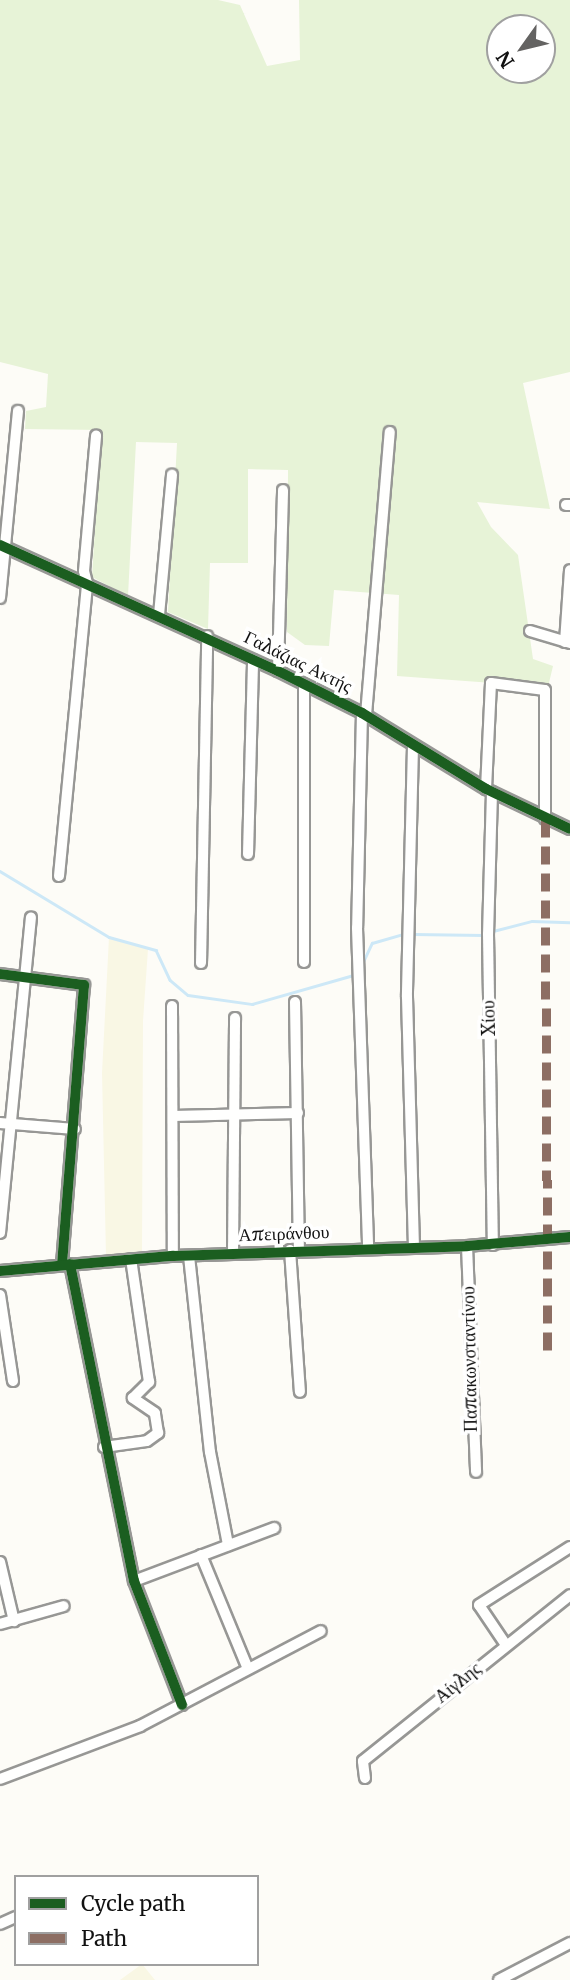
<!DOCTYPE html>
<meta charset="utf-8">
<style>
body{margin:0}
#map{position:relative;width:570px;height:1980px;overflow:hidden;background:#fdfcf7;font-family:Merriweather,serif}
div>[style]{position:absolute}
.farmland>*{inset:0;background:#f9f7e4}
.green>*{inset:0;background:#e7f3d7}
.stream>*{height:2.5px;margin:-1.25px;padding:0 1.25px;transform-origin:1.25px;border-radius:1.25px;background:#cde8f7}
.roads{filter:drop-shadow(2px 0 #979795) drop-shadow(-2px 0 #979795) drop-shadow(0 2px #979795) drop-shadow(0 -2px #979795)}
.minor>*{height:10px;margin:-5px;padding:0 5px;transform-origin:5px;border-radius:5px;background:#fffffe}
.quiet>*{height:9px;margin-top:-4.5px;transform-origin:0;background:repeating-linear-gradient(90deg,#8d6e63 0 18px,transparent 0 27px)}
.cycleway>*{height:10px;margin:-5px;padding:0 5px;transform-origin:5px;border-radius:5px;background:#1b5e20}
span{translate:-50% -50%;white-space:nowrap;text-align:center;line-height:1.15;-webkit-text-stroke:7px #fff;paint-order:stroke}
.street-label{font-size:18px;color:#111}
.legend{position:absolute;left:14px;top:1875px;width:245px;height:91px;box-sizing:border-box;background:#fff;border:2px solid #a0a0a0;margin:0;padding:9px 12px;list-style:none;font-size:21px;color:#111}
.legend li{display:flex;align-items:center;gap:14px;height:35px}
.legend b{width:35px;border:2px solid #a0a0a0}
.north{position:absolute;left:486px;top:14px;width:70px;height:70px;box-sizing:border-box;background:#fff;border:2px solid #a0a0a0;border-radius:50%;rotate:236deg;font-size:19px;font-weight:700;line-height:28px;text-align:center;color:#111}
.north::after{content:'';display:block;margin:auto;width:24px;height:32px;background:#646362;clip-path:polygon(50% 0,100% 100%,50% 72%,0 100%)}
</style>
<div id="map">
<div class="farmland">
<div style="clip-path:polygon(109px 937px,148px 949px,143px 1021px,142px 1254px,106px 1256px,102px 1073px)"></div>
<div style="clip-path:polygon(142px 1964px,155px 1980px,120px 1980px)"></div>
</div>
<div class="green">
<div style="clip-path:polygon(evenodd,0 0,218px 0,240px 5px,267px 66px,300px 60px,299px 0,570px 0,570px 372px,523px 383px,550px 509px,477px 502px,491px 527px,518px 555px,533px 659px,553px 666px,548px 687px,397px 676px,399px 595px,334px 590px,329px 646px,305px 645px,287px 632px,288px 470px,248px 469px,248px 563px,210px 563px,208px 629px,168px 612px,177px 443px,136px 442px,128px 596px,92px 577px,101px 430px,25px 429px,26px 411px,46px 407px,48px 374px,0 362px,0 0,500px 28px,542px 28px,542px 70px,500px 70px,500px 28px)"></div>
</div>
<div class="stream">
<div style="left:0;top:871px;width:127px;rotate:31.2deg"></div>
<div style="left:109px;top:937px;width:49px;rotate:15.5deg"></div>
<div style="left:156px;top:950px;width:33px;rotate:65deg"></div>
<div style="left:170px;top:980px;width:23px;rotate:40deg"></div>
<div style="left:188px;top:995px;width:65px;rotate:8deg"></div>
<div style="left:252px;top:1004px;width:106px;rotate:-15.9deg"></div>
<div style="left:493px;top:931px;width:40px;rotate:-14.4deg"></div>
<div style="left:532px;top:921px;width:38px;rotate:2deg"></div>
<div style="left:413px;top:934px;width:70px;rotate:0.8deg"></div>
<div style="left:362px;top:964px;width:23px;rotate:-65deg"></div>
<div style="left:372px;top:943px;width:36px;rotate:-16deg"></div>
</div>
<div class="roads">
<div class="minor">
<div style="left:566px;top:505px;width:4px"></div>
<div style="left:0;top:545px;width:305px;rotate:24.4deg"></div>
<div style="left:278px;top:671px;width:94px;rotate:26.6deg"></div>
<div style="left:362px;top:713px;width:145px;rotate:31.5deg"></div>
<div style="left:486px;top:789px;width:93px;rotate:25.5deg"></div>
<div style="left:0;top:598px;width:188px;rotate:-84.5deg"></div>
<div style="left:159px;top:615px;width:141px;rotate:-84.7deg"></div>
<div style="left:530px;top:631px;width:42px;rotate:16.7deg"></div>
<div style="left:565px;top:642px;width:72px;rotate:-86deg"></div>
<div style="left:278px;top:671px;width:181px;rotate:-88.4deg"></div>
<div style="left:362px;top:713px;width:215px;rotate:91.3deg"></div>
<div style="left:357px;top:928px;width:320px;rotate:88deg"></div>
<div style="left:366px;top:715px;width:284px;rotate:-85.2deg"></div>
<div style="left:413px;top:746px;width:251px;rotate:91.4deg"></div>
<div style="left:407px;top:997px;width:250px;rotate:88.4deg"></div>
<div style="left:486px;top:789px;width:106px;rotate:-87.3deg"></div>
<div style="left:491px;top:683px;width:54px;rotate:7.4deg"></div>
<div style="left:545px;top:690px;width:129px;rotate:90deg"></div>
<div style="left:492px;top:792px;width:142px;rotate:91.6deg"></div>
<div style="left:488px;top:934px;width:311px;rotate:89.1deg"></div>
<div style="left:248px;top:854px;width:194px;rotate:-88.5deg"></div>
<div style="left:59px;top:876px;width:294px;rotate:-84.5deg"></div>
<div style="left:87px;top:583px;width:12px;rotate:-104deg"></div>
<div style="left:84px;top:571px;width:136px;rotate:-84.9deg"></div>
<div style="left:304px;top:962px;width:276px;rotate:-90deg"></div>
<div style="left:201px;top:963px;width:327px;rotate:-88.9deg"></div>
<div style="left:0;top:974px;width:85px;rotate:7.5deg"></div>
<div style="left:84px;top:985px;width:280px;rotate:94.5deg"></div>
<div style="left:295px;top:1002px;width:248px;rotate:89.1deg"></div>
<div style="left:172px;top:1006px;width:250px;rotate:89.8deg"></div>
<div style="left:173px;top:1116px;width:125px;rotate:-1.4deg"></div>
<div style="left:0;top:1123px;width:75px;rotate:4.6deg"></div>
<div style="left:0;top:1233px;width:317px;rotate:-84.4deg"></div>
<div style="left:467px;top:1246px;width:226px;rotate:87.7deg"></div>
<div style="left:290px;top:1250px;width:142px;rotate:86deg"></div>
<div style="left:233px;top:1253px;width:235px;rotate:-89.5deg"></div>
<div style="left:189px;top:1256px;width:197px;rotate:83.9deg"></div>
<div style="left:210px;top:1452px;width:95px;rotate:79deg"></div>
<div style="left:70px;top:1264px;width:323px;rotate:78.6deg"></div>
<div style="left:134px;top:1581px;width:133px;rotate:68.8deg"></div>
<div style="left:0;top:1271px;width:174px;rotate:-5deg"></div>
<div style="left:173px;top:1256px;width:294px;rotate:-1.9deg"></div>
<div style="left:467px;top:1246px;width:103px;rotate:-5deg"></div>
<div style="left:0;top:1295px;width:87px;rotate:81.4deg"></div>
<div style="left:104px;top:1447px;width:43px;rotate:-7.9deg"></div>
<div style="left:147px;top:1441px;width:14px;rotate:-36deg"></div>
<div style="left:158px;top:1433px;width:20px;rotate:-99deg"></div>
<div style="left:155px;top:1413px;width:27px;rotate:-146deg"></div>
<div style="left:133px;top:1398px;width:23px;rotate:-45deg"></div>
<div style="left:149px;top:1382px;width:124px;rotate:-98.3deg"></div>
<div style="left:201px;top:1555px;width:123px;rotate:67.6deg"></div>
<div style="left:0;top:1562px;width:61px;rotate:76.7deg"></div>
<div style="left:134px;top:1581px;width:150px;rotate:-20.7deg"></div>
<div style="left:0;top:1624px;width:66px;rotate:-15.7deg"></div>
<div style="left:506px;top:1645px;width:48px;rotate:-124deg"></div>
<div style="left:479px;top:1605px;width:108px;rotate:-32.5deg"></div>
<div style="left:365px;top:1778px;width:17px;rotate:-97deg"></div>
<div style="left:363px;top:1761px;width:265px;rotate:-38.7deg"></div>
<div style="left:0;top:1779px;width:150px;rotate:-20.7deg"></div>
<div style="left:140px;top:1726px;width:204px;rotate:-27.7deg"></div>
<div style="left:0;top:1924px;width:17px;rotate:-24deg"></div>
<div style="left:499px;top:1980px;width:80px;rotate:-27.5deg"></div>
</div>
</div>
<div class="quiet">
<div style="left:545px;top:819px;width:532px;rotate:89.68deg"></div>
</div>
<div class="cycleway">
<div style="left:0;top:545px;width:305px;rotate:24.4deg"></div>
<div style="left:278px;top:671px;width:94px;rotate:26.6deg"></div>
<div style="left:362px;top:713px;width:145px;rotate:31.5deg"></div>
<div style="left:486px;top:789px;width:93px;rotate:25.5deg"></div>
<div style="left:0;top:974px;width:85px;rotate:7.5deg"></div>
<div style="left:84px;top:985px;width:280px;rotate:94.5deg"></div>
<div style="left:70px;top:1264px;width:323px;rotate:78.6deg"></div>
<div style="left:134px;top:1581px;width:133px;rotate:68.8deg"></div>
<div style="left:0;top:1271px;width:174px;rotate:-5deg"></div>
<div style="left:173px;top:1256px;width:294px;rotate:-1.9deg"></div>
<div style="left:467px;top:1246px;width:103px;rotate:-5deg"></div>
</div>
<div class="street-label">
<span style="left:298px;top:662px;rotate:26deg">Γαλάζιας Ακτής</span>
<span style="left:489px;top:1018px;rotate:-91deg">Χίου</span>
<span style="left:284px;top:1234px;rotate:-2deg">Απειράνθου</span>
<span style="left:470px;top:1359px;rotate:-91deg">Παπακωνσταντίνου</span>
<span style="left:458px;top:1683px;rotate:-39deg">Αίγλης</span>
</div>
<ul class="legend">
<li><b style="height:9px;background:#1b5e20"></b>Cycle path</li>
<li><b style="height:9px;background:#8d6e63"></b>Path</li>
</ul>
<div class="north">N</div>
</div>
